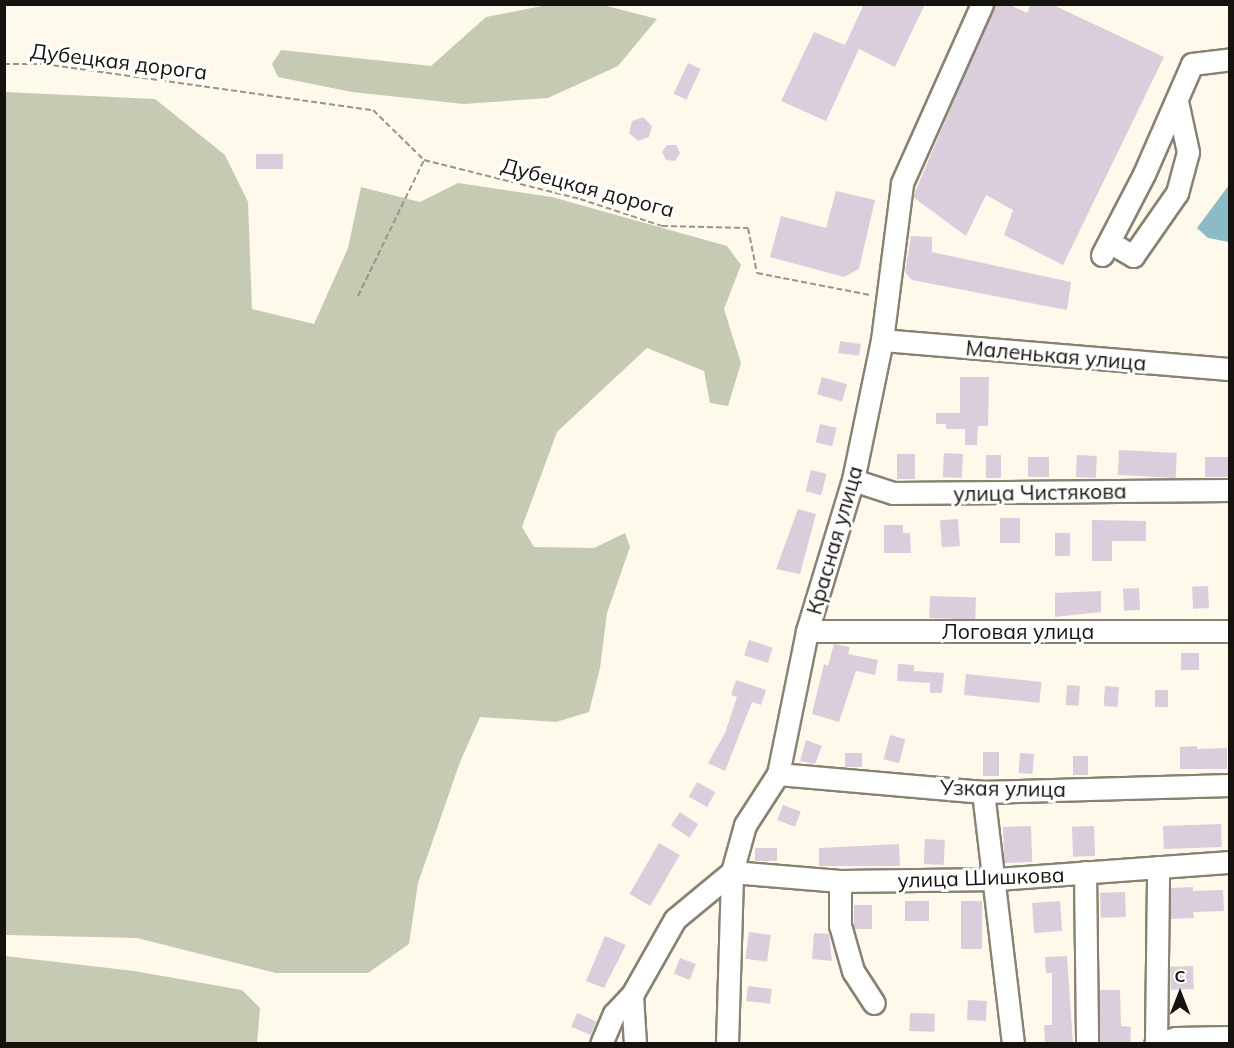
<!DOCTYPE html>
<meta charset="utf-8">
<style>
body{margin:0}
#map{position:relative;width:1234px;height:1048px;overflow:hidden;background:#fef9eb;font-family:Mulish,sans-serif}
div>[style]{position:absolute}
.green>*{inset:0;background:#c6cab2}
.water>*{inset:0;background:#8cbbc8}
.building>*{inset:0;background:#dacedc;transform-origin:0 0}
.path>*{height:2px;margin-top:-1px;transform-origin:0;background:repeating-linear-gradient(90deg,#98948a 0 6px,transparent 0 9px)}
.roads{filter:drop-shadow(2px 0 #888272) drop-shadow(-2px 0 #888272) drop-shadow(0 2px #888272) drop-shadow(0 -2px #888272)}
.minor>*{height:21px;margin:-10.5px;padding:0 10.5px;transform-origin:10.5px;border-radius:10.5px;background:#fff}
span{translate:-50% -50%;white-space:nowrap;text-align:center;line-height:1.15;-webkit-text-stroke:6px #fff;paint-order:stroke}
.street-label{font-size:21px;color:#16130e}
.frame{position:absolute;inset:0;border:6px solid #16130e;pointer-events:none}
.north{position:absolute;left:1150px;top:964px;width:60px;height:60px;-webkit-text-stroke:4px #fff;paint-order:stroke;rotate:0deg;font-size:16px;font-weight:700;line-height:24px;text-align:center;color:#16130e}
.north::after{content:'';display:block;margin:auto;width:21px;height:27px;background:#16130e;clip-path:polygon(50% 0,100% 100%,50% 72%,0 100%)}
</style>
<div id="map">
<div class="green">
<div style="clip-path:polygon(552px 4px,603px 5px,657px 19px,618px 66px,548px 98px,464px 104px,352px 92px,278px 77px,272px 64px,281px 50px,431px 66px,486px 17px)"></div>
<div style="clip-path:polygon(5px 92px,155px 99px,225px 155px,248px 202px,252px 309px,314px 324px,348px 248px,361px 187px,420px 202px,458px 183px,552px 197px,727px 246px,741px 265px,724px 309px,741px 363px,728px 406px,710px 403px,704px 371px,647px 348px,557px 432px,522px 527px,534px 547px,594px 548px,625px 533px,630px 547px,607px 613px,600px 668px,589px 712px,556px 722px,480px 717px,460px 762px,418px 883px,409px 944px,368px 973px,276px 973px,137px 938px,5px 935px)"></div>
<div style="clip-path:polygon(5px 956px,134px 971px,242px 990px,260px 1008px,257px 1043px,5px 1043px)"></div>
</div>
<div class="water">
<div style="clip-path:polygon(1229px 185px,1229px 242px,1208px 238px,1197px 228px)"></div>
</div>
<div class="building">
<div style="clip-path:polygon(864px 4px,925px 4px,895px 67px,859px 49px,826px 121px,781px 101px,814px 32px,845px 45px)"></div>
<div style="clip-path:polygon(995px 4px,1008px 4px,1027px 13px,1031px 4px,1051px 4px,1164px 57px,1063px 265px,1004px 235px,1013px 210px,986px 195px,966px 236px,913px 197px)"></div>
<div style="left:688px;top:63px;width:14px;height:34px;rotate:25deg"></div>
<div style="clip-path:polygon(643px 117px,652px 126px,649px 137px,638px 141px,629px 133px,632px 121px)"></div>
<div style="clip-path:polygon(667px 145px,676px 145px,680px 153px,675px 161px,666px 160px,662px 152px)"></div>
<div style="left:283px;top:154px;width:15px;height:27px;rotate:90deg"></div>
<div style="clip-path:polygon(836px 191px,875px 200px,859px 269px,844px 277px,770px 257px,781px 216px,826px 228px)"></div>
<div style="clip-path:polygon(911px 236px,932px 237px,932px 252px,1071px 282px,1067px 310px,912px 280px,905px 272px)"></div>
<div style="left:840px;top:341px;width:21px;height:12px;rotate:8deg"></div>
<div style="left:822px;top:377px;width:26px;height:18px;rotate:16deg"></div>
<div style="clip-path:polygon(960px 377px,989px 377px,988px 426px,978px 426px,977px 445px,965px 445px,965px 429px,946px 429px,946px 424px,936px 424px,936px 413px,960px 413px)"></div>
<div style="left:820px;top:424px;width:17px;height:19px;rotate:13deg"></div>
<div style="left:1119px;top:450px;width:58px;height:25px;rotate:3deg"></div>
<div style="left:944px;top:453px;width:19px;height:24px;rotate:3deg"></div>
<div style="left:897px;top:454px;width:18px;height:25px"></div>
<div style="left:986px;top:455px;width:15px;height:23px"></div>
<div style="left:1077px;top:455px;width:20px;height:22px;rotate:3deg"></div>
<div style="left:1028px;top:457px;width:21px;height:20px"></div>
<div style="left:1230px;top:457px;width:20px;height:25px;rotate:90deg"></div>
<div style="left:811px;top:470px;width:16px;height:22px;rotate:14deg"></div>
<div style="clip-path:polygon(798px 509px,816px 514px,800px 574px,776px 569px)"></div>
<div style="left:1000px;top:518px;width:20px;height:25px"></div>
<div style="left:958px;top:519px;width:27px;height:18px;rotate:86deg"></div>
<div style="clip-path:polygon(1092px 520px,1146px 521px,1146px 541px,1112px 541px,1112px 561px,1092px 561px)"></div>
<div style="clip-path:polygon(884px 525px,903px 525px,903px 533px,910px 533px,911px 553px,884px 553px)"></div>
<div style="left:1055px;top:533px;width:15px;height:23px"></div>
<div style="left:1208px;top:586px;width:22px;height:16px;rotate:87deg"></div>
<div style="left:1139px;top:588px;width:22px;height:16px;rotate:87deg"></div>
<div style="clip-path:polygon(1101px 591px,1101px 612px,1055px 617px,1055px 593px)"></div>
<div style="left:930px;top:596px;width:46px;height:22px;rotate:2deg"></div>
<div style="left:749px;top:640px;width:25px;height:16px;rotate:18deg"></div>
<div style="clip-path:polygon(834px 644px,850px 647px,848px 654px,878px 660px,875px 675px,856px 671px,839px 722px,812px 714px,824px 664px,828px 666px)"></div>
<div style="left:1181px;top:653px;width:18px;height:17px"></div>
<div style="clip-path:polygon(898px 664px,914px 665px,914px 671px,944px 673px,942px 693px,930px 693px,930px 683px,897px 681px)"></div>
<div style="left:966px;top:674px;width:76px;height:21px;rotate:6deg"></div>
<div style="clip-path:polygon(736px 680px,766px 690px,761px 705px,752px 702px,725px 771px,708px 763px,725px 733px,737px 697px,731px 695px)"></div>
<div style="left:1067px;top:685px;width:13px;height:20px;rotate:4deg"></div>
<div style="left:1105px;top:686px;width:14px;height:20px;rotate:4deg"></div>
<div style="left:1155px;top:690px;width:13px;height:17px"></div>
<div style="left:890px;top:735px;width:16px;height:25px;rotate:15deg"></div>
<div style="clip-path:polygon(806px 740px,822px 746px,815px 764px,800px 761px)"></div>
<div style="clip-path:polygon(1197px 746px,1197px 749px,1227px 748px,1227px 769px,1180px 769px,1180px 747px)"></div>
<div style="left:983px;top:752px;width:16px;height:24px"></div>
<div style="left:845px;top:753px;width:17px;height:14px"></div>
<div style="left:1020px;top:753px;width:14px;height:20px;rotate:4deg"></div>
<div style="left:1073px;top:756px;width:15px;height:19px"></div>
<div style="left:697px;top:782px;width:21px;height:17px;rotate:29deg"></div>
<div style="left:783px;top:805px;width:19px;height:16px;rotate:21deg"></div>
<div style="left:680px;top:812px;width:22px;height:16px;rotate:34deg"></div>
<div style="left:1221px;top:824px;width:23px;height:58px;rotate:88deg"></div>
<div style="left:1031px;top:826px;width:36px;height:28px;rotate:88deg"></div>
<div style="left:1094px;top:826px;width:30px;height:22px;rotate:88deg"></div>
<div style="left:925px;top:839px;width:20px;height:25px;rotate:3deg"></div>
<div style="left:659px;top:843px;width:24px;height:59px;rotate:30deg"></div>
<div style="clip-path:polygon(899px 844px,900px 866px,819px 866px,819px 848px)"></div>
<div style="left:755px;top:848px;width:22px;height:13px"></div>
<div style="clip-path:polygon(1193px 887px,1193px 891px,1223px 890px,1224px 911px,1193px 912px,1194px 918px,1170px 919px,1171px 888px)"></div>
<div style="left:1125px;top:892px;width:25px;height:25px;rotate:88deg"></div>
<div style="left:929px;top:901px;width:20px;height:24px;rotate:90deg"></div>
<div style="left:961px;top:901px;width:21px;height:48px"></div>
<div style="left:1060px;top:901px;width:30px;height:28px;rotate:86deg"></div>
<div style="left:854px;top:905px;width:18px;height:24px"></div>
<div style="left:749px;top:932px;width:22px;height:27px;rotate:8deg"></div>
<div style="clip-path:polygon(814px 933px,829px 934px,832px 961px,812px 959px)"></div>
<div style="clip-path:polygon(605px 936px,626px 945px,604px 988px,586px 981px)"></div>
<div style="clip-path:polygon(1067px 956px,1073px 1044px,1045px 1044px,1044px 1025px,1052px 1025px,1052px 973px,1046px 973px,1045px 957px)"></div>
<div style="left:680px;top:958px;width:17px;height:17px;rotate:21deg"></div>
<div style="left:1193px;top:966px;width:23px;height:23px;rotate:88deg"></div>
<div style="left:748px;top:986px;width:24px;height:15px;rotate:7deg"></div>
<div style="clip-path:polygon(1100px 990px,1120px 990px,1121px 1026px,1131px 1027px,1130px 1044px,1100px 1044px)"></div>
<div style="left:968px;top:1000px;width:19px;height:20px;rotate:3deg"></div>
<div style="left:577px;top:1013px;width:21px;height:15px;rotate:23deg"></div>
<div style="left:910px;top:1013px;width:25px;height:18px;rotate:2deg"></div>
</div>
<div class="path">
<div style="left:4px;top:64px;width:40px"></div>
<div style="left:44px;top:64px;width:332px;rotate:8deg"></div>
<div style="left:373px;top:110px;width:71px;rotate:44.4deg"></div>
<div style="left:358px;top:296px;width:151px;rotate:-64.1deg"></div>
<div style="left:424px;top:160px;width:161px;rotate:14deg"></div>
<div style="left:580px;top:199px;width:86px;rotate:18.2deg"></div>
<div style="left:662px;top:226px;width:86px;rotate:1.3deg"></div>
<div style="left:748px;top:228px;width:46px;rotate:78.7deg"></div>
<div style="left:757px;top:273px;width:115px;rotate:11deg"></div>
</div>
<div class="roads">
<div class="minor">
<div style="left:1109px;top:242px;width:28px;rotate:30deg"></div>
<div style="left:1133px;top:256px;width:77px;rotate:-55.1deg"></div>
<div style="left:1177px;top:193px;width:42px;rotate:-75deg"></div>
<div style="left:1188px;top:152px;width:52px;rotate:-102.2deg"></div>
<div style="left:1102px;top:255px;width:91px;rotate:-62.6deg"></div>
<div style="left:1144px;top:174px;width:120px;rotate:-66.4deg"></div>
<div style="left:1192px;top:64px;width:38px;rotate:-7deg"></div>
<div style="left:882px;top:340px;width:349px;rotate:4.8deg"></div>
<div style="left:853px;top:480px;width:42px;rotate:18deg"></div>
<div style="left:893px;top:493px;width:337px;rotate:-0.5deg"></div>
<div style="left:807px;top:631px;width:423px"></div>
<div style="left:778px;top:774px;width:206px;rotate:5deg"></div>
<div style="left:983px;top:792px;width:247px;rotate:-1.6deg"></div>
<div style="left:983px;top:792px;width:254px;rotate:83.2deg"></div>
<div style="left:1085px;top:872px;width:172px;rotate:89.3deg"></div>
<div style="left:840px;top:881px;width:44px;rotate:90deg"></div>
<div style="left:840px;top:925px;width:48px;rotate:74.2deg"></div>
<div style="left:853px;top:971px;width:38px;rotate:57deg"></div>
<div style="left:1156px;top:1042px;width:175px;rotate:-89.3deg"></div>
<div style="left:601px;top:1044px;width:33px;rotate:-67deg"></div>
<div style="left:614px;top:1014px;width:26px;rotate:-47deg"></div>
<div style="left:635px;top:1044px;width:49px;rotate:-93.5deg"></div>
<div style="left:632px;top:995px;width:87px;rotate:-60.5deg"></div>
<div style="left:675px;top:919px;width:74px;rotate:-39.5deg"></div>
<div style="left:732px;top:872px;width:49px;rotate:-74.5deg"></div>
<div style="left:745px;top:825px;width:61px;rotate:-57.1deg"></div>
<div style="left:778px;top:774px;width:146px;rotate:-78.5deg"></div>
<div style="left:807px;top:631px;width:158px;rotate:-73.1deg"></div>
<div style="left:853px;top:480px;width:143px;rotate:-78.3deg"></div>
<div style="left:882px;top:340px;width:158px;rotate:-82.7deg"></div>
<div style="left:902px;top:183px;width:196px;rotate:-65.9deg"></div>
<div style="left:727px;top:1044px;width:172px;rotate:-88.3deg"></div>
<div style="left:732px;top:872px;width:108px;rotate:4.8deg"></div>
<div style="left:840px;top:881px;width:157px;rotate:-0.7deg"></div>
<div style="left:997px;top:879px;width:234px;rotate:-4.2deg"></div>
<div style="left:1155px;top:1044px;width:22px;rotate:-16deg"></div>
<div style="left:1176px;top:1038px;width:54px;rotate:-1.1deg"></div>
</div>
</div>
<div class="street-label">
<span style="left:119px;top:61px;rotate:7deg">Дубецкая дорога</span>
<span style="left:588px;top:187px;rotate:15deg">Дубецкая дорога</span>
<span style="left:1056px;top:355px;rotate:5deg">Маленькая улица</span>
<span style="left:1040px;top:492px;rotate:-1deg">улица Чистякова</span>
<span style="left:834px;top:540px;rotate:-74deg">Красная улица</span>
<span style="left:1018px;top:631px">Логовая улица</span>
<span style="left:1003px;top:788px;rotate:1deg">Узкая улица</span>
<span style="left:981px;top:877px;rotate:-2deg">улица Шишкова</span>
</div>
<div class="frame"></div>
<div class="north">С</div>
</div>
